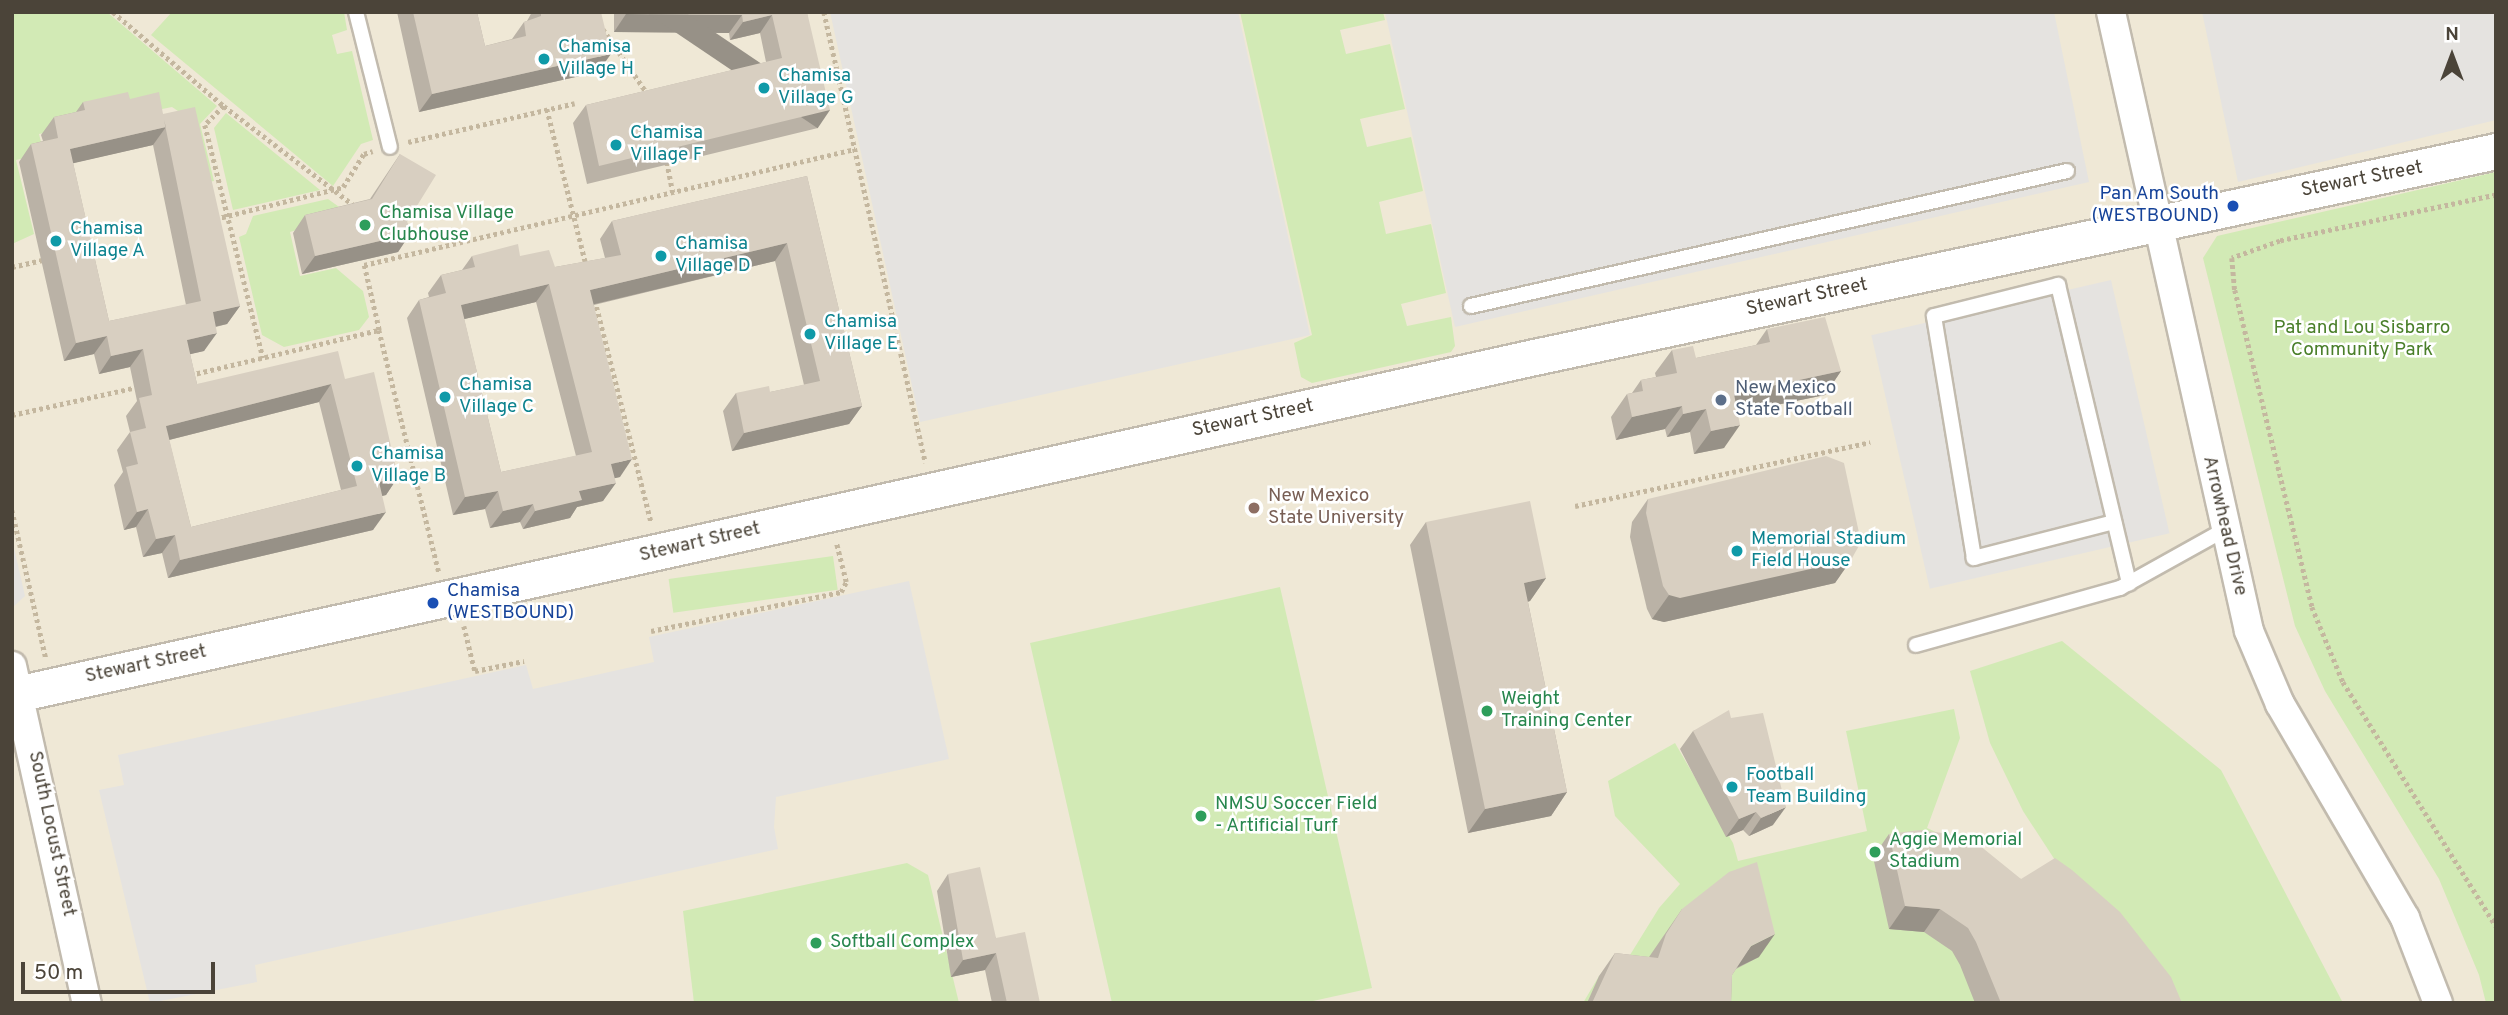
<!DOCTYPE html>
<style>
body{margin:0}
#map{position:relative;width:2508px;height:1015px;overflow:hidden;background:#f6f3ec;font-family:Overpass,sans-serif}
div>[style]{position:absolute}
.education>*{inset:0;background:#efe8d6;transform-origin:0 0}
.green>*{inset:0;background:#d2eab5;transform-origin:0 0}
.parking>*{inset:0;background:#e5e3e0;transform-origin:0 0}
.path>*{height:4.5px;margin-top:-2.25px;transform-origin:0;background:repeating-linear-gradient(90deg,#c4b79f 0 3.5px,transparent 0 7px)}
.roads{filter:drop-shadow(2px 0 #c2bbae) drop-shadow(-2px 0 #c2bbae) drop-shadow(0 2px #c2bbae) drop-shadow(0 -2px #c2bbae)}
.service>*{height:14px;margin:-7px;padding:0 7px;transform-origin:7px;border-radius:7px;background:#fff}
.minor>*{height:28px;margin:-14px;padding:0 14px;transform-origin:14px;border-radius:14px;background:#fff}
.tertiary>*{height:35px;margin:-17.5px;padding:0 17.5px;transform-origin:17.5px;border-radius:17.5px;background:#fff}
.wall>*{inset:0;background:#bab2a6}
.shaded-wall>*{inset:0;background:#979187;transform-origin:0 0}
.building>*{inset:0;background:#d8cfc1}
.dots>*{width:19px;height:19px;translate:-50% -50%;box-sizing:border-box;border:4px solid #fff;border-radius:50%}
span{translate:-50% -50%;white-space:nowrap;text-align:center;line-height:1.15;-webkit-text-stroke:5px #fff;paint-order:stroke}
.culture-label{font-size:19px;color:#0d838f}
.left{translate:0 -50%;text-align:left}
.street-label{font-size:19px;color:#4b4439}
.transit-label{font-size:19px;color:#164399}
.right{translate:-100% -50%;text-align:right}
.leisure-label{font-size:19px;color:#27864d}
.park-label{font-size:19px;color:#4a7f2a}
.service-label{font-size:19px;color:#4e5e75}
.education-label{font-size:19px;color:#785e54}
.frame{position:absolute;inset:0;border:14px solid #4b4439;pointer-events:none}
.north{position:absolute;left:2417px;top:21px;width:70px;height:70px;-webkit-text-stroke:5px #fff;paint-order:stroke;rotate:0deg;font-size:19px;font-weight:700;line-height:28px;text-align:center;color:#4b4439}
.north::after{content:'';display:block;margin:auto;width:24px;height:32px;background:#4b4439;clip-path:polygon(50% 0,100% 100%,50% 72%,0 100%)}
.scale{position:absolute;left:21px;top:962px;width:194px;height:32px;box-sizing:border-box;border:4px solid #4b4439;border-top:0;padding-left:9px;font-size:21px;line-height:24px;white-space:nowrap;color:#4b4439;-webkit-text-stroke:5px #fff;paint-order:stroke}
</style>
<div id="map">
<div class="education">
<div style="left:12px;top:12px;width:2484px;height:991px"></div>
</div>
<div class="green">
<div style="clip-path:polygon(12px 12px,107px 12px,217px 106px,200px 124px,214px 181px,197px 184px,178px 111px,172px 107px,39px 134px,44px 154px,16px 160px,34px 234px,12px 244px)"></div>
<div style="clip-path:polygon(172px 12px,344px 12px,347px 30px,332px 35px,337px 54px,352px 51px,373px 140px,361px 144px,333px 186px,151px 35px)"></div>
<div style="clip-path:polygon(1240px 12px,1383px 12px,1385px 20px,1340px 30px,1346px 54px,1390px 44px,1405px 109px,1360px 119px,1367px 147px,1411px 137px,1423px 191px,1379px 202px,1386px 234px,1431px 224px,1446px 293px,1401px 304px,1407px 326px,1451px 317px,1455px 346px,1451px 352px,1312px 383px,1301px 377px,1294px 343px,1312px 335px)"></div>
<div style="clip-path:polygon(226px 113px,320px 190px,233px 210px,214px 128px)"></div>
<div style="clip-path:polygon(2496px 172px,2496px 1003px,2486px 1003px,2479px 975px,2439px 879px,2325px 691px,2295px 626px,2203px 258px,2217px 236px)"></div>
<div style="clip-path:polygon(328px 199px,349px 214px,290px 232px,300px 276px,336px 268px,363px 291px,369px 317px,359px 330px,284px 347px,262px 335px,239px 237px,246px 234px,253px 216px)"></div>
<div style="left:833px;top:556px;width:34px;height:166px;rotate:82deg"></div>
<div style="clip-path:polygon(1280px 587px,1372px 988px,1304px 1003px,1112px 1003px,1030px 643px)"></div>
<div style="clip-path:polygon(2062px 641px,2221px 770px,2343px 1003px,2170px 1003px,2066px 877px,2023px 811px,1990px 743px,1970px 671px)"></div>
<div style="clip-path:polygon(1954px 709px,1960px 738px,1927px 828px,1960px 843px,2156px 1003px,1583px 1003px,1599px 976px,1630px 955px,1659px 908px,1680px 884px,1615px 816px,1608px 781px,1675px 743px,1733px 843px,1738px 861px,1867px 831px,1846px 731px)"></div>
<div style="clip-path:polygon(907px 863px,928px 875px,959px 1003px,694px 1003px,683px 911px)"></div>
</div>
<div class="parking">
<div style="clip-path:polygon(830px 12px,1238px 12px,1310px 335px,920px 422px)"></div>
<div style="clip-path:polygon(1385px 12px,2054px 12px,2089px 182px,1455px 327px)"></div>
<div style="clip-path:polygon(2202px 12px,2496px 12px,2496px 120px,2238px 182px)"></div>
<div style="left:2111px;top:280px;width:260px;height:246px;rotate:77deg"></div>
<div style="clip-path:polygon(12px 539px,25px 596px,12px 608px)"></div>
<div style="clip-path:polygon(909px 581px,949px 759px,776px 797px,774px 827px,778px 849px,255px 965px,257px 982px,150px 1003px,99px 790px,124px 785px,118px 755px,526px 665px,533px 689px,654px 662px,649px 637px)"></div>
</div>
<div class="path">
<div style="left:113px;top:12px;width:145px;rotate:40.3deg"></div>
<div style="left:224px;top:106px;width:166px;rotate:37.4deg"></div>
<div style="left:824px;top:12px;width:462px;rotate:77.3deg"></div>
<div style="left:603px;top:29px;width:78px;rotate:55.5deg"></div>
<div style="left:224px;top:106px;width:27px;rotate:135deg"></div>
<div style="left:205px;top:125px;width:240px;rotate:76deg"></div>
<div style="left:547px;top:109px;width:160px;rotate:75.9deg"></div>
<div style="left:408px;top:142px;width:171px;rotate:-13.1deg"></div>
<div style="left:667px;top:162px;width:31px;rotate:79deg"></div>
<div style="left:2496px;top:195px;width:221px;rotate:168deg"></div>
<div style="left:2280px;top:241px;width:51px;rotate:160.5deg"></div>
<div style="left:2232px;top:258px;width:32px;rotate:85deg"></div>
<div style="left:2235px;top:290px;width:326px;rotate:76.3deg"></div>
<div style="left:2312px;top:607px;width:81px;rotate:67.5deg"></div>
<div style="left:2343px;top:682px;width:288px;rotate:57.9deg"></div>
<div style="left:215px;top:219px;width:132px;rotate:-14deg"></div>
<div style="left:343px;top:187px;width:39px;rotate:-58deg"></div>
<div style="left:364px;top:154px;width:9px;rotate:-18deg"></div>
<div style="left:12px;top:267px;width:31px;rotate:-13deg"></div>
<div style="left:595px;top:300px;width:229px;rotate:75.8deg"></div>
<div style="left:379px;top:330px;width:67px;rotate:-103deg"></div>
<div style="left:364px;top:265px;width:505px;rotate:-13.29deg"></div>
<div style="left:190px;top:375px;width:194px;rotate:-13.4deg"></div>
<div style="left:379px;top:330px;width:249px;rotate:76.1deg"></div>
<div style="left:12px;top:415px;width:128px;rotate:-12.6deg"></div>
<div style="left:1575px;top:506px;width:302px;rotate:-12.2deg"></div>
<div style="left:12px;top:510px;width:153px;rotate:77.1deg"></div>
<div style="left:464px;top:626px;width:46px;rotate:76.3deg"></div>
<div style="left:475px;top:671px;width:50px;rotate:-11.5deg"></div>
<div style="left:651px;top:631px;width:194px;rotate:-11.6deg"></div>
<div style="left:841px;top:592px;width:11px;rotate:-63deg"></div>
<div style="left:846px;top:582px;width:41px;rotate:-104deg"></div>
</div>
<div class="roads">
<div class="service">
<div style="left:356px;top:12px;width:139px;rotate:75.9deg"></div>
<div style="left:1471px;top:306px;width:611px;rotate:-12.76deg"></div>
<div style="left:2114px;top:522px;width:145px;rotate:165.6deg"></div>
<div style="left:1974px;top:558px;width:245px;rotate:-99.4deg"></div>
<div style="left:1934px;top:316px;width:128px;rotate:-14deg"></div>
<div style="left:2058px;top:285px;width:307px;rotate:76.6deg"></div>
<div style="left:1916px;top:645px;width:212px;rotate:-15.6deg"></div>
<div style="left:2120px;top:588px;width:119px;rotate:-29.1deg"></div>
</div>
<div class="minor">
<div style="left:2111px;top:12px;width:634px;rotate:77.43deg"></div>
<div style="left:2249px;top:631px;width:79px;rotate:67deg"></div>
<div style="left:2280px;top:704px;width:248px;rotate:59.7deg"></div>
<div style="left:2405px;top:918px;width:91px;rotate:68.8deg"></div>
<div style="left:12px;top:666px;width:345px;rotate:77.5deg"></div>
</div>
<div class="tertiary">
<div style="left:12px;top:695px;width:1564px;rotate:-12.52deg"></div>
<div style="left:1539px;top:356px;width:979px;rotate:-12.09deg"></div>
</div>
</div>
<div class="wall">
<div style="clip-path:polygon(397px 12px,477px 12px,485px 46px,512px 39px,524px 22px,527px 21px,532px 12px,601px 12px,598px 72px,419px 112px)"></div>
<div style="clip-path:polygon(614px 12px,807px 12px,818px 128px,587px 184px,573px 123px,586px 105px,766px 62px,760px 33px,730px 40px,729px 33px,614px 32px)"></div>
<div style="clip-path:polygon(evenodd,130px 99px,163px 114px,240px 306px,227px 324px,216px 327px,204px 351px,190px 354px,197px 384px,345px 379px,398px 477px,386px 495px,382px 496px,373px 530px,168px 578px,162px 553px,143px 557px,136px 527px,124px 530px,114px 485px,123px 472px,117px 450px,130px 432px,126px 416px,137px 401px,130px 367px,99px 374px,94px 354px,64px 361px,19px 162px,31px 144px,43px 141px,41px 135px,54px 117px,76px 112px,83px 102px,130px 99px,153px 145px,186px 305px,109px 321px,73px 163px,153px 145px,130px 99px,319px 402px,341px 490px,191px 527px,169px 440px,319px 402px)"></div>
<div style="clip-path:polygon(400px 154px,407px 222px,410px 234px,398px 252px,302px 274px,293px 233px,305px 215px,370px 199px)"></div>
<div style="clip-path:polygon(evenodd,807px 176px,862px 406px,849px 424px,732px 451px,723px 411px,736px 393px,770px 392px,804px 385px,775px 261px,594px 305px,620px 477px,614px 478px,603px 501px,577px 507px,570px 518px,523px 529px,520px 522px,490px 528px,485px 509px,453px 515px,407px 318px,419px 300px,429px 297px,428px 293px,441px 275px,462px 270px,472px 256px,555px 267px,605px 258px,600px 239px,612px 221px,807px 176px,536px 302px,576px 456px,501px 472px,464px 319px,536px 302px)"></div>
<div style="clip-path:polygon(1767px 329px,1841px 371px,1825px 395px,1738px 413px,1724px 448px,1694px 454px,1690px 432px,1667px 437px,1665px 429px,1616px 440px,1611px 417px,1627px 394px,1632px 393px,1641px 380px,1656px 377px,1655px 373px,1672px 350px,1696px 358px,1756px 345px)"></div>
<div style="clip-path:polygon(1648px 499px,1851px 560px,1835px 583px,1664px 622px,1652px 619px,1647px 609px,1630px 537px,1632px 522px)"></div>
<div style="clip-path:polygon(1426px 522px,1546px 578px,1530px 601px,1528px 602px,1567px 792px,1551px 816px,1468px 833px,1410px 545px)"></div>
<div style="clip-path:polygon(1731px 718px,1773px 825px,1749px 836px,1743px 830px,1726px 837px,1680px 749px,1693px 731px)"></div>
<div style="clip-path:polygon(1889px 834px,2021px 879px,2182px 1003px,1975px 1003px,1960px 965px,1952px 951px,1924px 932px,1889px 929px,1873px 857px)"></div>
<div style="clip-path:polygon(948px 874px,996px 938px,1040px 1003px,992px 1003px,985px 970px,951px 977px,937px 891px)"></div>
<div style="clip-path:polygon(1682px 909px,1759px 957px,1736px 969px,1732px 975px,1731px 1003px,1587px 1003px,1599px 976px,1615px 953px,1649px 957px)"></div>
</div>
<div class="shaded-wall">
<div style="clip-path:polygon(626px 14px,742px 15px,729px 33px,614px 32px)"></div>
<div style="clip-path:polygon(772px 15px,760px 33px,730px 40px,743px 22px)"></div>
<div style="clip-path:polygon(611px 54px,598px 72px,419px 112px,432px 94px)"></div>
<div style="left:830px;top:110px;width:22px;height:238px;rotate:124deg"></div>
<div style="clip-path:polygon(166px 127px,153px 145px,57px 167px,70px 149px)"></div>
<div style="clip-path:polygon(410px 234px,398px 252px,302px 274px,315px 256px)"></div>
<div style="clip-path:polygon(787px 243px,775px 261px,578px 308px,590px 290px)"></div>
<div style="clip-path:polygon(549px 284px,536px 302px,448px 323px,461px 305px)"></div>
<div style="clip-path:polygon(240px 306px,227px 324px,200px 330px,213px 312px)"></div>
<div style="clip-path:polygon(217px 333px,204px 351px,174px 358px,187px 340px)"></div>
<div style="clip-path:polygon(107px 336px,94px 354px,64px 361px,76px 343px)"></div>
<div style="clip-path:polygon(143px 349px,130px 367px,99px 374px,111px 356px)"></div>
<div style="clip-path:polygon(1841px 371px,1825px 395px,1717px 417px,1734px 394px)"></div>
<div style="clip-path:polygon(331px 384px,319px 402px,153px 444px,166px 426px)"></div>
<div style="clip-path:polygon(862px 406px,849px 424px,732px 451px,744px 433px)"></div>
<div style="clip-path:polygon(1682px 406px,1665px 429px,1616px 440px,1632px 417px)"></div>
<div style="clip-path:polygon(1706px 409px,1690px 432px,1667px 437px,1683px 414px)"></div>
<div style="clip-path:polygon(1740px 425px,1724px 448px,1694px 454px,1711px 431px)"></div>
<div style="clip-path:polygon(632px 459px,620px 477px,598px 482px,611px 464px)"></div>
<div style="clip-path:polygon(398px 477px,386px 495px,366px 500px,379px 482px)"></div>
<div style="clip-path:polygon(616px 483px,603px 501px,577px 507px,570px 518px,523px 529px,535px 511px,579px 491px)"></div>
<div style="clip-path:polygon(498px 491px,485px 509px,453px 515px,465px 497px)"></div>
<div style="clip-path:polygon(533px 504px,520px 522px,490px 528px,503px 511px)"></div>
<div style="clip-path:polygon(148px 509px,136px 527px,124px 530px,137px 512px)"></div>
<div style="clip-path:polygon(386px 512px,373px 530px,168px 578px,180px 560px)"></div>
<div style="clip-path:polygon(175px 535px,162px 553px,143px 557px,156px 539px)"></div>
<div style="clip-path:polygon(1851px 560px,1835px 583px,1664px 622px,1652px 619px,1669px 595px)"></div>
<div style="clip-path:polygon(1546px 578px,1530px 601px,1508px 606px,1524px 583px)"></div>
<div style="clip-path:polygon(1567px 792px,1551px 816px,1468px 833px,1485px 809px)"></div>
<div style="clip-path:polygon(1786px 807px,1773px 825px,1749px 836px,1761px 818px)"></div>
<div style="clip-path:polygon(1756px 812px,1743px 830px,1726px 837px,1739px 819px)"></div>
<div style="clip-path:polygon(1905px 906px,1940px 909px,1924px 932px,1889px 929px)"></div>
<div style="clip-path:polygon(1775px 934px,1759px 957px,1734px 969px,1751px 946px)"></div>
<div style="clip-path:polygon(996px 953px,985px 970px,951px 977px,963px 960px)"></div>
</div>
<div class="building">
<div style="clip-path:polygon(413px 12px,477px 12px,485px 46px,526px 36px,524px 22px,541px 16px,541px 12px,601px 12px,611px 54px,432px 94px)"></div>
<div style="clip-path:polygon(626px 12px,807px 12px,830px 110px,599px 166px,586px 105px,782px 58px,772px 15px,743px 22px,742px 15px,626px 14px)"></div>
<div style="clip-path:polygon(evenodd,128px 92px,130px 99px,159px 92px,163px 114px,195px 107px,240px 306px,213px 312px,217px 333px,187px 340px,197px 384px,338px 351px,345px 379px,374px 372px,398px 477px,379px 482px,386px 512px,180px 560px,175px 535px,156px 539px,148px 509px,137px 512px,126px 467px,138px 464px,130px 432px,146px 428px,139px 398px,152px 395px,143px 349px,111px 356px,107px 336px,76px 343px,31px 144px,58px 138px,54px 117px,85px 110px,83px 102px,128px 92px,164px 120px,201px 301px,109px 321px,70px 149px,166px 127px,164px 120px,128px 92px,331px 384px,357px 486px,191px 527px,166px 426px,331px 384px)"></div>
<div style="clip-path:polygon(400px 154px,436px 175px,407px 222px,410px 234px,315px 256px,305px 215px,372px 199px)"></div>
<div style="clip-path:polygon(evenodd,807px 176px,862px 406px,744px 433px,736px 393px,769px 386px,770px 392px,820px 381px,787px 243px,590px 290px,632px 459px,611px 464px,616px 483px,579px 491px,582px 500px,535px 511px,533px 504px,503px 511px,498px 491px,465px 497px,419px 300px,446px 293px,441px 275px,475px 267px,472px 256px,518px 244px,520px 256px,549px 250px,555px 267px,621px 255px,612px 221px,807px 176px,549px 284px,592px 452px,501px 472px,461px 305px,549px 284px)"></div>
<div style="clip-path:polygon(1825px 317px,1841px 371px,1734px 394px,1740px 425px,1711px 431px,1706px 409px,1683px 414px,1682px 406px,1632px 417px,1627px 394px,1643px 391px,1641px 380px,1677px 373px,1672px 350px,1693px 346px,1696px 358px,1770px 342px,1767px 329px)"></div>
<div style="clip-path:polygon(1826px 456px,1844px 463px,1861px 542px,1851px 560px,1680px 598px,1669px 595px,1663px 586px,1646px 513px,1648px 499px)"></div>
<div style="clip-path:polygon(1530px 501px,1546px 578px,1524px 583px,1567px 792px,1485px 809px,1426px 522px)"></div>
<div style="clip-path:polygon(1729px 710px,1731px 718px,1763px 713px,1786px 807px,1761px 818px,1756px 812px,1739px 819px,1693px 731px)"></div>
<div style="clip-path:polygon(1920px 830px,1950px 834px,1979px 845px,2021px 879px,2055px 858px,2072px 870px,2120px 912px,2171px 977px,2182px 1003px,2001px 1003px,1976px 942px,1968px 928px,1940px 909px,1905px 906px,1889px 834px)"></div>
<div style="clip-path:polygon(1757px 862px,1775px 934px,1751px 946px,1732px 975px,1731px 1003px,1592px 1003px,1615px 953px,1658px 958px,1666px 934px,1682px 909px,1729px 872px)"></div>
<div style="clip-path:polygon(980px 867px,996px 938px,1025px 932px,1040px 1003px,1007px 1003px,996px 953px,963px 960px,948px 874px)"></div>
</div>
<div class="dots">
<div style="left:544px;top:59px;background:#0f9aa8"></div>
<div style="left:764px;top:88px;background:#0f9aa8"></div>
<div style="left:616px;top:145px;background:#0f9aa8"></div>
<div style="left:2233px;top:206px;background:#1a4fb4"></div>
<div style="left:365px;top:225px;background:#2e9e5b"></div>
<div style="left:56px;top:241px;background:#0f9aa8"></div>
<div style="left:661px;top:256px;background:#0f9aa8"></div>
<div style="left:810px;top:334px;background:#0f9aa8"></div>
<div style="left:445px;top:397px;background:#0f9aa8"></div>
<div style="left:1721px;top:400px;background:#5c6f8a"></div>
<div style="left:357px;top:466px;background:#0f9aa8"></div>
<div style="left:1254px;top:508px;background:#8d6e63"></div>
<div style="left:1737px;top:551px;background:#0f9aa8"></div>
<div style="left:433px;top:603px;background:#1a4fb4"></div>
<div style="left:1487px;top:711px;background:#2e9e5b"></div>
<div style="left:1732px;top:787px;background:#0f9aa8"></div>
<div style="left:1201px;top:816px;background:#2e9e5b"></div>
<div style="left:1875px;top:852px;background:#2e9e5b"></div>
<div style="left:816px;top:943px;background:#2e9e5b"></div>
</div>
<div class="culture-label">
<span class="left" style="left:558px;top:59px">Chamisa<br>Village H</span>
<span class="left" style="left:778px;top:88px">Chamisa<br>Village G</span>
<span class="left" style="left:630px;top:145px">Chamisa<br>Village F</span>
<span class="left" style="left:70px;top:241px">Chamisa<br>Village A</span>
<span class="left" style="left:675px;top:256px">Chamisa<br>Village D</span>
<span class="left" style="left:824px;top:334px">Chamisa<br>Village E</span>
<span class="left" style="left:459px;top:397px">Chamisa<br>Village C</span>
<span class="left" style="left:371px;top:466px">Chamisa<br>Village B</span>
<span class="left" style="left:1751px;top:551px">Memorial Stadium<br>Field House</span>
<span class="left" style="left:1746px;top:787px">Football<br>Team Building</span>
</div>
<div class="street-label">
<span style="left:2362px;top:180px;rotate:-11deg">Stewart Street</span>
<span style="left:1807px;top:298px;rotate:-12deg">Stewart Street</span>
<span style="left:1253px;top:419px;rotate:-12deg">Stewart Street</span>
<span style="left:2224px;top:526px;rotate:77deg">Arrowhead Drive</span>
<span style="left:700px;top:543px;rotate:-13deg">Stewart Street</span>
<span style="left:146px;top:665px;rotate:-12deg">Stewart Street</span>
<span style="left:51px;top:834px;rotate:78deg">South Locust Street</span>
</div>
<div class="transit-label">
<span class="right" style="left:2219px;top:206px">Pan Am South<br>(WESTBOUND)</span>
<span class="left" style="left:447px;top:603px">Chamisa<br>(WESTBOUND)</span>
</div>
<div class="leisure-label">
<span class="left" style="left:379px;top:225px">Chamisa Village<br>Clubhouse</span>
<span class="left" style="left:1501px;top:711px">Weight<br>Training Center</span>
<span class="left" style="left:1215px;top:816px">NMSU Soccer Field<br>- Artificial Turf</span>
<span class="left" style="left:1889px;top:852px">Aggie Memorial<br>Stadium</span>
<span class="left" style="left:830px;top:943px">Softball Complex</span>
</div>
<div class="park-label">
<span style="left:2362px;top:340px">Pat and Lou Sisbarro<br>Community Park</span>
</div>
<div class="service-label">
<span class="left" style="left:1735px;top:400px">New Mexico<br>State Football</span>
</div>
<div class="education-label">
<span class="left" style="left:1268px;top:508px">New Mexico<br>State University</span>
</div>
<div class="frame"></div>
<div class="north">N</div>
<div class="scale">50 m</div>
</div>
